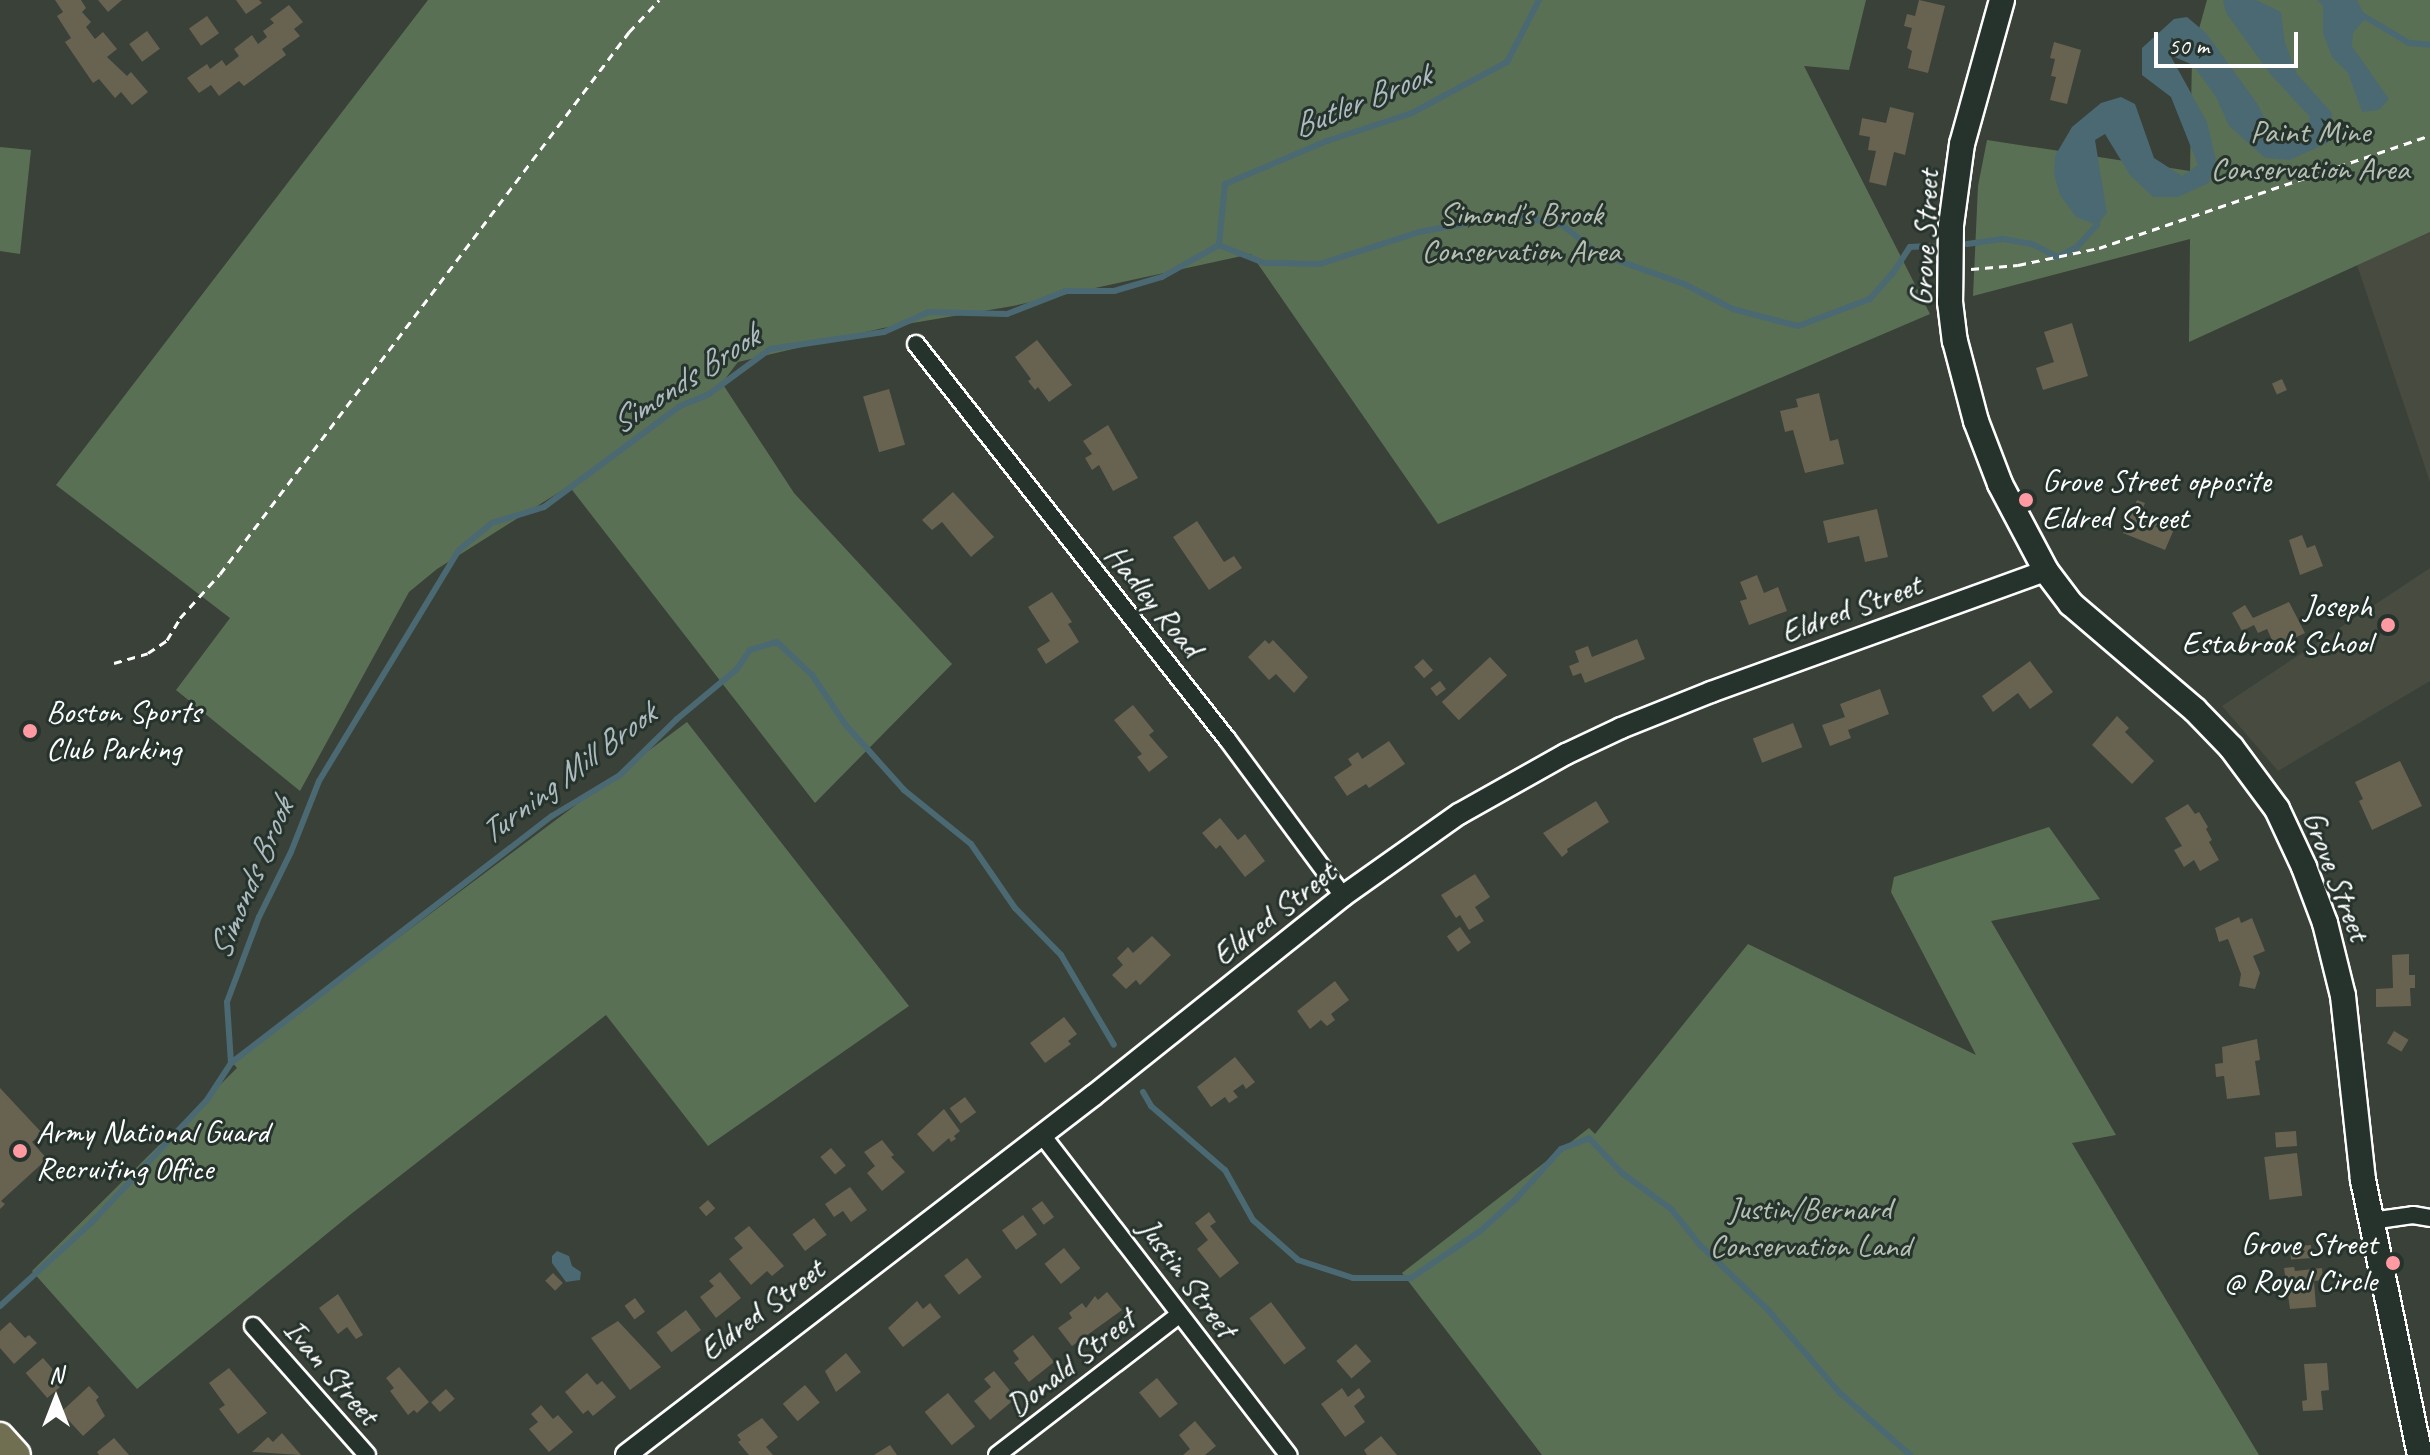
<!DOCTYPE html>
<style>
body{margin:0}
#map{position:relative;width:2430px;height:1455px;overflow:hidden;background:#3a4138;font-family:Caveat,sans-serif}
div>[style]{position:absolute}
.built>*{inset:0;background:#484b3f}
.green>*{inset:0;background:#5a7054}
.water>*{inset:0;background:#4b6972}
.stream>*{height:6px;margin:-3px;padding:0 3px;transform-origin:3px;border-radius:3px;background:#4b6972}
.building>*{inset:0;background:#676350;transform-origin:0 0}
.path>*{height:3px;margin-top:-1.5px;transform-origin:0;background:repeating-linear-gradient(90deg,#fff 0 8px,transparent 0 14px)}
.roads{filter:drop-shadow(2px 0 #fff) drop-shadow(-2px 0 #fff) drop-shadow(0 2px #fff) drop-shadow(0 -2px #fff)}
.minor>*{height:16px;margin:-8px;padding:0 8px;transform-origin:8px;border-radius:8px;background:#26332d}
.tertiary>*{height:20px;margin:-10px;padding:0 10px;transform-origin:10px;border-radius:10px;background:#26332d}
.secondary>*{height:24px;margin:-12px;padding:0 12px;transform-origin:12px;border-radius:12px;background:#26332d}
.primary>*{height:26px;margin:-13px;padding:0 13px;transform-origin:13px;border-radius:13px;background:#706f52}
.dots>*{width:22px;height:22px;translate:-50% -50%;box-sizing:border-box;border:4px solid #26332d;border-radius:50%}
span{translate:-50% -50%;white-space:nowrap;text-align:center;line-height:1.15;-webkit-text-stroke:6px #26332d;paint-order:stroke}
.park-label{font-size:32px;color:#b5bfb2}
.street-label{font-size:32px;color:#fff}
.poi-label{font-size:32px;color:#fff}
.left{translate:0 -50%;text-align:left}
.right{translate:-100% -50%;text-align:right}
.water-label{font-size:34px;color:#aebcc0;font-style:italic}
.north{position:absolute;left:16px;top:1359px;width:80px;height:80px;-webkit-text-stroke:6px #26332d;paint-order:stroke;rotate:0deg;font-size:22px;font-weight:700;line-height:32px;text-align:center;color:#fff}
.north::after{content:'';display:block;margin:auto;width:28px;height:36px;background:#fff;clip-path:polygon(50% 0,100% 100%,50% 72%,0 100%)}
.scale{position:absolute;left:2154px;top:32px;width:144px;height:36px;box-sizing:border-box;border:4px solid #fff;border-top:0;padding-left:10px;font-size:24px;line-height:28px;white-space:nowrap;color:#fff;-webkit-text-stroke:6px #26332d;paint-order:stroke}
</style>
<div id="map">
<div class="built">
<div style="clip-path:polygon(2430px 232px,2430px 482px,2357px 265px)"></div>
<div style="clip-path:polygon(2430px 568px,2430px 681px,2278px 771px,2222px 706px)"></div>
</div>
<div class="green">
<div style="clip-path:polygon(428px 0,1866px 0,1849px 70px,1804px 66px,1930px 314px,1438px 524px,1251px 254px,1013px 306px,883px 328px,738px 362px,722px 383px,794px 493px,952px 664px,815px 803px,569px 486px,437px 569px,409px 592px,300px 791px,176px 690px,230px 618px,56px 485px)"></div>
<div style="clip-path:polygon(2207px 0,2430px 0,2430px 232px,2189px 342px,2190px 239px,1973px 296px,1978px 186px,1987px 140px,2190px 171px,2192px 54px)"></div>
<div style="clip-path:polygon(0 147px,31px 150px,20px 254px,0 251px)"></div>
<div style="clip-path:polygon(687px 722px,909px 1006px,708px 1146px,606px 1015px,351px 1214px,137px 1389px,32px 1271px,237px 1068px,232px 1062px)"></div>
<div style="clip-path:polygon(2049px 827px,2100px 899px,1991px 921px,2116px 1135px,2072px 1143px,2259px 1455px,1542px 1455px,1402px 1273px,1589px 1128px,1595px 1134px,1748px 944px,1976px 1055px,1891px 892px,1894px 877px)"></div>
</div>
<div class="water">
<div style="clip-path:polygon(2223px 0,2256px 0,2281px 12px,2285px 43px,2297px 74px,2332px 113px,2329px 142px,2290px 160px,2265px 158px,2229px 126px,2216px 97px,2193px 65px,2170px 55px,2207px 122px,2216px 160px,2209px 183px,2178px 197px,2153px 197px,2130px 175px,2105px 134px,2095px 140px,2107px 213px,2097px 225px,2076px 217px,2060px 195px,2054px 175px,2055px 156px,2072px 127px,2101px 103px,2121px 97px,2135px 104px,2154px 158px,2182px 176px,2198px 165px,2171px 97px,2142px 75px,2142px 48px,2174px 19px,2187px 17px,2206px 33px,2257px 103px,2274px 137px,2304px 135px,2310px 117px,2271px 75px,2226px 13px)"></div>
<div style="clip-path:polygon(2317px 0,2357px 0,2366px 18px,2353px 33px,2352px 46px,2389px 99px,2379px 110px,2362px 112px,2348px 73px,2332px 57px,2323px 33px,2323px 6px)"></div>
<div style="clip-path:polygon(557px 1251px,569px 1256px,572px 1266px,581px 1272px,580px 1280px,566px 1282px,552px 1263px,552px 1256px)"></div>
</div>
<div class="stream">
<div style="left:2362px;top:15px;width:55px;rotate:30.8deg"></div>
<div style="left:2409px;top:43px;width:21px;rotate:5deg"></div>
<div style="left:1967px;top:244px;width:36px;rotate:-8deg"></div>
<div style="left:2003px;top:239px;width:29px;rotate:10deg"></div>
<div style="left:2032px;top:244px;width:29px;rotate:27deg"></div>
<div style="left:2058px;top:257px;width:21px;rotate:-28deg"></div>
<div style="left:2077px;top:247px;width:30px;rotate:-48deg"></div>
<div style="left:2097px;top:225px;width:6px;rotate:-108deg"></div>
<div style="left:1219px;top:245px;width:61px;rotate:-84.4deg"></div>
<div style="left:1225px;top:184px;width:111px;rotate:-22.9deg"></div>
<div style="left:1327px;top:141px;width:89px;rotate:-18.2deg"></div>
<div style="left:1412px;top:113px;width:108px;rotate:-28.2deg"></div>
<div style="left:1507px;top:62px;width:70px;rotate:-62.7deg"></div>
<div style="left:231px;top:1063px;width:405px;rotate:-37.6deg"></div>
<div style="left:552px;top:816px;width:79px;rotate:-31.1deg"></div>
<div style="left:620px;top:775px;width:80px;rotate:-44.5deg"></div>
<div style="left:677px;top:719px;width:78px;rotate:-39.8deg"></div>
<div style="left:737px;top:669px;width:23px;rotate:-56deg"></div>
<div style="left:750px;top:650px;width:28px;rotate:-17deg"></div>
<div style="left:777px;top:642px;width:48px;rotate:43.3deg"></div>
<div style="left:812px;top:675px;width:59px;rotate:56deg"></div>
<div style="left:845px;top:724px;width:89px;rotate:48.2deg"></div>
<div style="left:904px;top:790px;width:86px;rotate:38.9deg"></div>
<div style="left:971px;top:844px;width:78px;rotate:55.5deg"></div>
<div style="left:1015px;top:908px;width:66px;rotate:45.6deg"></div>
<div style="left:1061px;top:955px;width:104px;rotate:59.5deg"></div>
<div style="left:1143px;top:1092px;width:16px;rotate:60deg"></div>
<div style="left:1151px;top:1106px;width:98px;rotate:40.9deg"></div>
<div style="left:1225px;top:1170px;width:57px;rotate:60.8deg"></div>
<div style="left:1253px;top:1220px;width:60px;rotate:41.6deg"></div>
<div style="left:1298px;top:1260px;width:58px;rotate:18.1deg"></div>
<div style="left:1353px;top:1278px;width:58px"></div>
<div style="left:1411px;top:1278px;width:82px;rotate:-34.1deg"></div>
<div style="left:1479px;top:1232px;width:50px;rotate:-41.7deg"></div>
<div style="left:1516px;top:1199px;width:67px;rotate:-48deg"></div>
<div style="left:1561px;top:1149px;width:30px;rotate:-21deg"></div>
<div style="left:1589px;top:1138px;width:48px;rotate:46.7deg"></div>
<div style="left:1622px;top:1173px;width:61px;rotate:36.3deg"></div>
<div style="left:1671px;top:1209px;width:46px;rotate:51.1deg"></div>
<div style="left:1700px;top:1245px;width:94px;rotate:43.7deg"></div>
<div style="left:1768px;top:1310px;width:110px;rotate:49.1deg"></div>
<div style="left:1840px;top:1393px;width:94px;rotate:41.5deg"></div>
<div style="left:0;top:1306px;width:125px;rotate:-42.4deg"></div>
<div style="left:92px;top:1222px;width:168px;rotate:-46.7deg"></div>
<div style="left:207px;top:1100px;width:44px;rotate:-57deg"></div>
<div style="left:231px;top:1063px;width:61px;rotate:-93.8deg"></div>
<div style="left:227px;top:1002px;width:91px;rotate:-69.4deg"></div>
<div style="left:259px;top:917px;width:72px;rotate:-63.8deg"></div>
<div style="left:291px;top:852px;width:76px;rotate:-68.5deg"></div>
<div style="left:319px;top:781px;width:270px;rotate:-58.8deg"></div>
<div style="left:459px;top:550px;width:43px;rotate:-39.3deg"></div>
<div style="left:492px;top:523px;width:54px;rotate:-17.1deg"></div>
<div style="left:544px;top:507px;width:169px;rotate:-36.6deg"></div>
<div style="left:680px;top:406px;width:31px;rotate:-22deg"></div>
<div style="left:709px;top:394px;width:76px;rotate:-36.4deg"></div>
<div style="left:770px;top:349px;width:115px;rotate:-8.5deg"></div>
<div style="left:884px;top:332px;width:49px;rotate:-24deg"></div>
<div style="left:929px;top:312px;width:78px;rotate:1.5deg"></div>
<div style="left:1007px;top:314px;width:63px;rotate:-21.3deg"></div>
<div style="left:1066px;top:291px;width:48px"></div>
<div style="left:1114px;top:291px;width:50px;rotate:-16.3deg"></div>
<div style="left:1162px;top:277px;width:65px;rotate:-29.3deg"></div>
<div style="left:1219px;top:245px;width:48px;rotate:21.8deg"></div>
<div style="left:1264px;top:263px;width:56px;rotate:1deg"></div>
<div style="left:1320px;top:264px;width:104px;rotate:-17.9deg"></div>
<div style="left:1419px;top:232px;width:94px;rotate:-10.5deg"></div>
<div style="left:1511px;top:215px;width:52px;rotate:11.1deg"></div>
<div style="left:1562px;top:225px;width:47px;rotate:38.1deg"></div>
<div style="left:1599px;top:254px;width:90px;rotate:19.4deg"></div>
<div style="left:1684px;top:284px;width:55px;rotate:27deg"></div>
<div style="left:1733px;top:309px;width:67px;rotate:14.7deg"></div>
<div style="left:1798px;top:326px;width:77px;rotate:-20.6deg"></div>
<div style="left:1870px;top:299px;width:35px;rotate:-49deg"></div>
<div style="left:1893px;top:273px;width:31px;rotate:-57deg"></div>
<div style="left:1910px;top:247px;width:22px;rotate:-3deg"></div>
</div>
<div class="building">
<div style="clip-path:polygon(55px 0,81px 0,86px 8px,82px 12px,91px 22px,86px 27px,95px 39px,103px 32px,117px 49px,107px 57px,127px 76px,131px 72px,148px 92px,132px 105px,121px 92px,115px 98px,99px 79px,93px 83px,65px 42px,71px 38px,57px 16px,63px 12px)"></div>
<div style="clip-path:polygon(98px 0,122px 0,108px 12px)"></div>
<div style="clip-path:polygon(236px 0,259px 0,262px 3px,246px 14px)"></div>
<div style="clip-path:polygon(1919px 0,1945px 6px,1928px 73px,1908px 68px,1912px 51px,1907px 48px,1912px 28px,1904px 26px,1907px 14px,1915px 16px)"></div>
<div style="clip-path:polygon(289px 5px,303px 22px,294px 29px,300px 36px,282px 49px,286px 55px,244px 86px,239px 81px,219px 96px,211px 85px,199px 93px,187px 78px,207px 64px,210px 69px,222px 60px,226px 66px,239px 56px,234px 49px,252px 35px,258px 44px,267px 37px,263px 31px,274px 23px,270px 19px)"></div>
<div style="left:207px;top:16px;width:21px;height:22px;rotate:55deg"></div>
<div style="left:147px;top:31px;width:22px;height:22px;rotate:54deg"></div>
<div style="clip-path:polygon(2054px 42px,2081px 50px,2067px 104px,2050px 100px,2056px 77px,2051px 76px,2055px 59px,2050px 58px)"></div>
<div style="clip-path:polygon(1890px 107px,1914px 113px,1905px 155px,1894px 152px,1886px 186px,1869px 182px,1876px 151px,1868px 150px,1870px 137px,1859px 135px,1862px 118px,1886px 123px)"></div>
<div style="clip-path:polygon(2072px 323px,2088px 376px,2043px 390px,2036px 368px,2054px 362px,2044px 332px)"></div>
<div style="clip-path:polygon(1037px 340px,1072px 385px,1049px 402px,1038px 387px,1035px 390px,1028px 381px,1031px 379px,1015px 357px)"></div>
<div style="left:2282px;top:379px;width:12px;height:11px;rotate:66deg"></div>
<div style="left:889px;top:389px;width:58px;height:27px;rotate:74deg"></div>
<div style="clip-path:polygon(1819px 393px,1830px 441px,1838px 439px,1844px 464px,1805px 473px,1793px 430px,1785px 432px,1780px 411px,1798px 407px,1796px 399px)"></div>
<div style="clip-path:polygon(1108px 425px,1138px 478px,1113px 491px,1099px 465px,1092px 470px,1085px 458px,1092px 454px,1083px 441px)"></div>
<div style="clip-path:polygon(953px 492px,994px 537px,971px 557px,942px 522px,932px 530px,922px 520px)"></div>
<div style="clip-path:polygon(2137px 500px,2145px 503px,2141px 513px,2175px 527px,2165px 550px,2123px 533px)"></div>
<div style="clip-path:polygon(1877px 509px,1888px 557px,1865px 562px,1859px 536px,1828px 543px,1823px 521px)"></div>
<div style="clip-path:polygon(1197px 521px,1224px 562px,1234px 556px,1242px 568px,1209px 590px,1173px 537px)"></div>
<div style="clip-path:polygon(2302px 535px,2307px 548px,2315px 545px,2323px 566px,2300px 575px,2289px 540px)"></div>
<div style="clip-path:polygon(1757px 575px,1764px 593px,1778px 587px,1787px 611px,1749px 625px,1740px 601px,1747px 599px,1740px 582px)"></div>
<div style="clip-path:polygon(1052px 592px,1072px 622px,1068px 624px,1079px 642px,1046px 664px,1037px 649px,1050px 641px,1028px 607px)"></div>
<div style="clip-path:polygon(2289px 602px,2305px 633px,2280px 645px,2278px 640px,2273px 642px,2267px 629px,2258px 633px,2254px 625px,2242px 631px,2232px 613px,2245px 605px,2253px 618px)"></div>
<div style="clip-path:polygon(1637px 639px,1645px 659px,1585px 683px,1581px 673px,1573px 676px,1569px 666px,1579px 662px,1575px 651px,1588px 646px,1592px 657px)"></div>
<div style="clip-path:polygon(1265px 640px,1269px 644px,1273px 640px,1308px 677px,1294px 693px,1276px 674px,1269px 680px,1248px 657px)"></div>
<div style="left:1490px;top:657px;width:25px;height:66px;rotate:47deg"></div>
<div style="left:1423px;top:659px;width:15px;height:12px;rotate:48deg"></div>
<div style="clip-path:polygon(2030px 661px,2053px 692px,2030px 709px,2018px 693px,1993px 712px,1982px 696px)"></div>
<div style="left:1440px;top:681px;width:10px;height:12px;rotate:53deg"></div>
<div style="clip-path:polygon(1880px 689px,1889px 714px,1848px 730px,1851px 738px,1830px 746px,1822px 725px,1845px 717px,1840px 704px)"></div>
<div style="clip-path:polygon(1133px 705px,1154px 731px,1149px 735px,1168px 757px,1149px 772px,1137px 757px,1142px 754px,1114px 720px)"></div>
<div style="clip-path:polygon(2117px 716px,2129px 728px,2125px 732px,2154px 761px,2132px 784px,2092px 745px)"></div>
<div style="left:1793px;top:723px;width:26px;height:43px;rotate:69deg"></div>
<div style="clip-path:polygon(1389px 741px,1405px 764px,1369px 788px,1366px 784px,1347px 796px,1334px 777px,1352px 765px,1348px 759px,1358px 752px,1362px 759px)"></div>
<div style="clip-path:polygon(2400px 761px,2422px 806px,2372px 830px,2359px 801px,2363px 799px,2355px 782px)"></div>
<div style="clip-path:polygon(1596px 801px,1609px 822px,1567px 849px,1568px 852px,1562px 857px,1543px 833px)"></div>
<div style="clip-path:polygon(2188px 804px,2195px 814px,2199px 812px,2208px 827px,2206px 829px,2212px 840px,2209px 842px,2219px 860px,2200px 871px,2194px 860px,2184px 867px,2174px 850px,2182px 846px,2165px 818px)"></div>
<div style="clip-path:polygon(1220px 818px,1238px 840px,1245px 834px,1265px 861px,1245px 877px,1220px 845px,1216px 849px,1202px 833px)"></div>
<div style="clip-path:polygon(1475px 874px,1490px 897px,1475px 907px,1484px 921px,1469px 930px,1460px 915px,1456px 918px,1441px 895px)"></div>
<div style="clip-path:polygon(2239px 917px,2241px 923px,2252px 918px,2265px 951px,2253px 956px,2260px 973px,2255px 989px,2239px 986px,2241px 974px,2228px 939px,2219px 942px,2215px 928px)"></div>
<div style="left:1460px;top:927px;width:19px;height:16px;rotate:55deg"></div>
<div style="clip-path:polygon(1152px 936px,1171px 955px,1140px 985px,1136px 980px,1126px 989px,1112px 975px,1123px 965px,1117px 958px,1128px 947px,1133px 953px)"></div>
<div style="clip-path:polygon(2409px 954px,2409px 975px,2415px 975px,2415px 988px,2410px 988px,2411px 1006px,2376px 1007px,2376px 989px,2393px 988px,2392px 955px)"></div>
<div style="clip-path:polygon(1335px 981px,1349px 1000px,1331px 1014px,1335px 1020px,1327px 1026px,1321px 1020px,1310px 1029px,1297px 1011px)"></div>
<div style="clip-path:polygon(1064px 1017px,1077px 1034px,1068px 1041px,1071px 1044px,1045px 1063px,1030px 1043px)"></div>
<div style="left:2394px;top:1031px;width:17px;height:14px;rotate:31deg"></div>
<div style="clip-path:polygon(2257px 1039px,2260px 1060px,2255px 1061px,2260px 1095px,2227px 1099px,2224px 1076px,2216px 1077px,2215px 1064px,2223px 1063px,2222px 1047px)"></div>
<div style="clip-path:polygon(1235px 1057px,1255px 1082px,1246px 1089px,1243px 1084px,1233px 1091px,1238px 1097px,1229px 1103px,1225px 1097px,1211px 1107px,1197px 1087px)"></div>
<div style="clip-path:polygon(0 1088px,42px 1133px,32px 1142px,47px 1159px,1px 1201px,5px 1204px,0 1209px)"></div>
<div style="left:965px;top:1097px;width:19px;height:19px;rotate:54deg"></div>
<div style="clip-path:polygon(944px 1109px,960px 1131px,954px 1136px,956px 1139px,951px 1142px,949px 1138px,933px 1152px,917px 1134px)"></div>
<div style="left:2296px;top:1131px;width:15px;height:21px;rotate:86deg"></div>
<div style="clip-path:polygon(882px 1140px,894px 1155px,891px 1157px,905px 1172px,882px 1191px,867px 1173px,875px 1166px,864px 1152px)"></div>
<div style="left:831px;top:1148px;width:23px;height:14px;rotate:50deg"></div>
<div style="left:2297px;top:1153px;width:43px;height:33px;rotate:83deg"></div>
<div style="clip-path:polygon(850px 1187px,867px 1210px,851px 1222px,843px 1211px,834px 1217px,825px 1204px)"></div>
<div style="left:708px;top:1200px;width:11px;height:12px;rotate:49deg"></div>
<div style="left:1042px;top:1201px;width:20px;height:13px;rotate:53deg"></div>
<div style="clip-path:polygon(1209px 1212px,1216px 1222px,1210px 1226px,1239px 1263px,1220px 1278px,1197px 1249px,1208px 1240px,1195px 1223px)"></div>
<div style="left:1023px;top:1215px;width:24px;height:26px;rotate:54deg"></div>
<div style="left:814px;top:1218px;width:21px;height:27px;rotate:53deg"></div>
<div style="clip-path:polygon(749px 1226px,784px 1266px,772px 1276px,767px 1271px,751px 1285px,729px 1259px,743px 1248px,734px 1238px)"></div>
<div style="left:2311px;top:1245px;width:13px;height:21px;rotate:86deg"></div>
<div style="left:1064px;top:1248px;width:26px;height:25px;rotate:51deg"></div>
<div style="left:967px;top:1258px;width:24px;height:29px;rotate:52deg"></div>
<div style="clip-path:polygon(2294px 1267px,2295px 1271px,2322px 1268px,2323px 1280px,2314px 1281px,2316px 1307px,2290px 1309px,2284px 1268px)"></div>
<div style="clip-path:polygon(720px 1272px,741px 1298px,716px 1318px,700px 1297px,714px 1286px,709px 1281px)"></div>
<div style="left:553px;top:1273px;width:14px;height:11px;rotate:45deg"></div>
<div style="clip-path:polygon(1107px 1292px,1122px 1310px,1072px 1346px,1058px 1328px,1072px 1318px,1069px 1313px,1082px 1303px,1086px 1308px,1095px 1296px,1098px 1300px)"></div>
<div style="clip-path:polygon(338px 1294px,363px 1335px,356px 1339px,347px 1327px,338px 1334px,319px 1308px)"></div>
<div style="left:635px;top:1298px;width:17px;height:13px;rotate:54deg"></div>
<div style="clip-path:polygon(917px 1301px,923px 1309px,930px 1303px,941px 1317px,903px 1347px,888px 1328px)"></div>
<div style="left:1271px;top:1302px;width:58px;height:27px;rotate:53deg"></div>
<div style="left:686px;top:1310px;width:25px;height:37px;rotate:53deg"></div>
<div style="clip-path:polygon(618px 1321px,661px 1367px,630px 1390px,591px 1338px)"></div>
<div style="clip-path:polygon(10px 1322px,25px 1338px,29px 1335px,37px 1343px,14px 1364px,0 1348px,0 1331px)"></div>
<div style="clip-path:polygon(1033px 1335px,1054px 1362px,1029px 1382px,1014px 1363px,1019px 1359px,1013px 1351px)"></div>
<div style="left:1356px;top:1344px;width:23px;height:26px;rotate:49deg"></div>
<div style="clip-path:polygon(846px 1353px,861px 1372px,836px 1392px,825px 1371px)"></div>
<div style="left:43px;top:1358px;width:33px;height:23px;rotate:49deg"></div>
<div style="clip-path:polygon(2327px 1363px,2329px 1390px,2321px 1391px,2323px 1410px,2303px 1411px,2302px 1401px,2307px 1400px,2304px 1364px)"></div>
<div style="clip-path:polygon(399px 1367px,429px 1402px,417px 1413px,414px 1410px,408px 1415px,390px 1391px,394px 1388px,386px 1378px)"></div>
<div style="clip-path:polygon(229px 1368px,267px 1413px,238px 1434px,219px 1409px,225px 1405px,209px 1383px)"></div>
<div style="clip-path:polygon(994px 1371px,1016px 1398px,990px 1420px,974px 1401px,991px 1387px,984px 1379px)"></div>
<div style="clip-path:polygon(587px 1373px,597px 1385px,602px 1381px,616px 1397px,593px 1416px,588px 1410px,583px 1414px,565px 1392px)"></div>
<div style="left:1157px;top:1378px;width:33px;height:23px;rotate:51deg"></div>
<div style="left:805px;top:1385px;width:23px;height:29px;rotate:50deg"></div>
<div style="clip-path:polygon(89px 1386px,99px 1397px,96px 1400px,105px 1416px,83px 1436px,61px 1412px)"></div>
<div style="clip-path:polygon(1342px 1388px,1348px 1397px,1359px 1388px,1365px 1397px,1354px 1406px,1365px 1422px,1345px 1437px,1321px 1404px)"></div>
<div style="left:446px;top:1389px;width:13px;height:20px;rotate:48deg"></div>
<div style="left:948px;top:1393px;width:43px;height:30px;rotate:51deg"></div>
<div style="clip-path:polygon(541px 1405px,553px 1419px,558px 1415px,573px 1432px,549px 1452px,529px 1429px,538px 1422px,531px 1414px)"></div>
<div style="clip-path:polygon(762px 1418px,778px 1437px,766px 1447px,773px 1455px,749px 1455px,738px 1442px,741px 1440px,737px 1435px)"></div>
<div style="clip-path:polygon(1195px 1421px,1216px 1446px,1205px 1455px,1183px 1455px,1190px 1449px,1179px 1435px)"></div>
<div style="clip-path:polygon(282px 1433px,301px 1455px,252px 1452px,268px 1437px,273px 1442px)"></div>
<div style="clip-path:polygon(1381px 1436px,1397px 1455px,1367px 1455px,1364px 1450px)"></div>
<div style="clip-path:polygon(114px 1438px,129px 1455px,99px 1455px,97px 1452px)"></div>
<div style="clip-path:polygon(890px 1445px,897px 1455px,874px 1455px)"></div>
</div>
<div class="path">
<div style="left:1971px;top:269px;width:47px;rotate:-4.9deg"></div>
<div style="left:2018px;top:265px;width:83px;rotate:-11.9deg"></div>
<div style="left:2099px;top:248px;width:350px;rotate:-18.8deg"></div>
<div style="left:114px;top:663px;width:35px;rotate:-16deg"></div>
<div style="left:148px;top:653px;width:23px;rotate:-34deg"></div>
<div style="left:167px;top:640px;width:26px;rotate:-59deg"></div>
<div style="left:180px;top:618px;width:59px;rotate:-47.7deg"></div>
<div style="left:220px;top:574px;width:679px;rotate:-52.96deg"></div>
<div style="left:629px;top:32px;width:44px;rotate:-46.8deg"></div>
</div>
<div class="roads">
<div class="minor">
<div style="left:916px;top:344px;width:503px;rotate:51.79deg"></div>
<div style="left:1227px;top:739px;width:195px;rotate:53.5deg"></div>
<div style="left:1042px;top:1135px;width:404px;rotate:52.4deg"></div>
<div style="left:2371px;top:1221px;width:42px;rotate:-8.1deg"></div>
<div style="left:2413px;top:1215px;width:17px;rotate:10deg"></div>
<div style="left:253px;top:1326px;width:172px;rotate:48.5deg"></div>
<div style="left:997px;top:1455px;width:230px;rotate:-37.6deg"></div>
</div>
<div class="tertiary">
<div style="left:626px;top:1455px;width:590px;rotate:-37.57deg"></div>
<div style="left:1094px;top:1095px;width:319px;rotate:-38.6deg"></div>
<div style="left:1343px;top:896px;width:142px;rotate:-35.3deg"></div>
<div style="left:1459px;top:814px;width:123px;rotate:-29.3deg"></div>
<div style="left:1566px;top:754px;width:61px;rotate:-25.3deg"></div>
<div style="left:1621px;top:728px;width:97px;rotate:-21.8deg"></div>
<div style="left:1711px;top:692px;width:356px;rotate:-19.9deg"></div>
</div>
<div class="secondary">
<div style="left:2002px;top:0;width:149px;rotate:105.5deg"></div>
<div style="left:1962px;top:144px;width:82px;rotate:97.7deg"></div>
<div style="left:1951px;top:225px;width:77px;rotate:90.7deg"></div>
<div style="left:1950px;top:302px;width:39px;rotate:83deg"></div>
<div style="left:1955px;top:341px;width:83px;rotate:75.3deg"></div>
<div style="left:1976px;top:421px;width:67px;rotate:69.1deg"></div>
<div style="left:2000px;top:484px;width:98px;rotate:62.1deg"></div>
<div style="left:2046px;top:571px;width:41px;rotate:52.9deg"></div>
<div style="left:2071px;top:604px;width:163px;rotate:40.5deg"></div>
<div style="left:2195px;top:710px;width:52px;rotate:45.8deg"></div>
<div style="left:2231px;top:747px;width:77px;rotate:53.4deg"></div>
<div style="left:2277px;top:809px;width:64px;rotate:65deg"></div>
<div style="left:2304px;top:867px;width:60px;rotate:69.4deg"></div>
<div style="left:2325px;top:923px;width:75px;rotate:76.1deg"></div>
<div style="left:2343px;top:996px;width:185px;rotate:83.8deg"></div>
<div style="left:2363px;top:1180px;width:281px;rotate:78.3deg"></div>
</div>
<div class="primary">
<div style="left:0;top:1436px;width:25px;rotate:48deg"></div>
</div>
</div>
<div class="dots">
<div style="left:2026px;top:500px;background:#ff9aa2"></div>
<div style="left:2388px;top:625px;background:#ff9aa2"></div>
<div style="left:30px;top:731px;background:#ff9aa2"></div>
<div style="left:20px;top:1151px;background:#ff9aa2"></div>
<div style="left:2393px;top:1263px;background:#ff9aa2"></div>
</div>
<div class="park-label">
<span style="left:2310px;top:151px">Paint Mine<br>Conservation Area</span>
<span style="left:1521px;top:233px">Simond's Brook<br>Conservation Area</span>
<span style="left:1810px;top:1228px">Justin/Bernard<br>Conservation Land</span>
</div>
<div class="street-label">
<span style="left:1925px;top:238px;rotate:-87deg">Grove Street</span>
<span style="left:1153px;top:601px;rotate:51deg">Hadley Road</span>
<span style="left:1851px;top:609px;rotate:-20deg">Eldred Street</span>
<span style="left:2336px;top:876px;rotate:69deg">Grove Street</span>
<span style="left:1274px;top:914px;rotate:-38deg">Eldred Street</span>
<span style="left:1187px;top:1278px;rotate:53deg">Justin Street</span>
<span style="left:762px;top:1310px;rotate:-37deg">Eldred Street</span>
<span style="left:1071px;top:1363px;rotate:-38deg">Donald Street</span>
<span style="left:331px;top:1372px;rotate:49deg">Ivan Street</span>
</div>
<div class="poi-label">
<span class="left" style="left:2042px;top:500px">Grove Street opposite<br>Eldred Street</span>
<span class="right" style="left:2372px;top:625px">Joseph<br>Estabrook School</span>
<span class="left" style="left:46px;top:731px">Boston Sports<br>Club Parking</span>
<span class="left" style="left:36px;top:1151px">Army National Guard<br>Recruiting Office</span>
<span class="right" style="left:2377px;top:1263px">Grove Street<br>@ Royal Circle</span>
</div>
<div class="water-label">
<span style="left:1361px;top:100px;rotate:-22deg">Butler Brook</span>
<span style="left:684px;top:379px;rotate:-33deg">Simonds Brook</span>
<span style="left:567px;top:773px;rotate:-37deg">Turning Mill Brook</span>
<span style="left:250px;top:879px;rotate:-67deg">Simonds Brook</span>
</div>
<div class="north">N</div>
<div class="scale">50 m</div>
</div>
